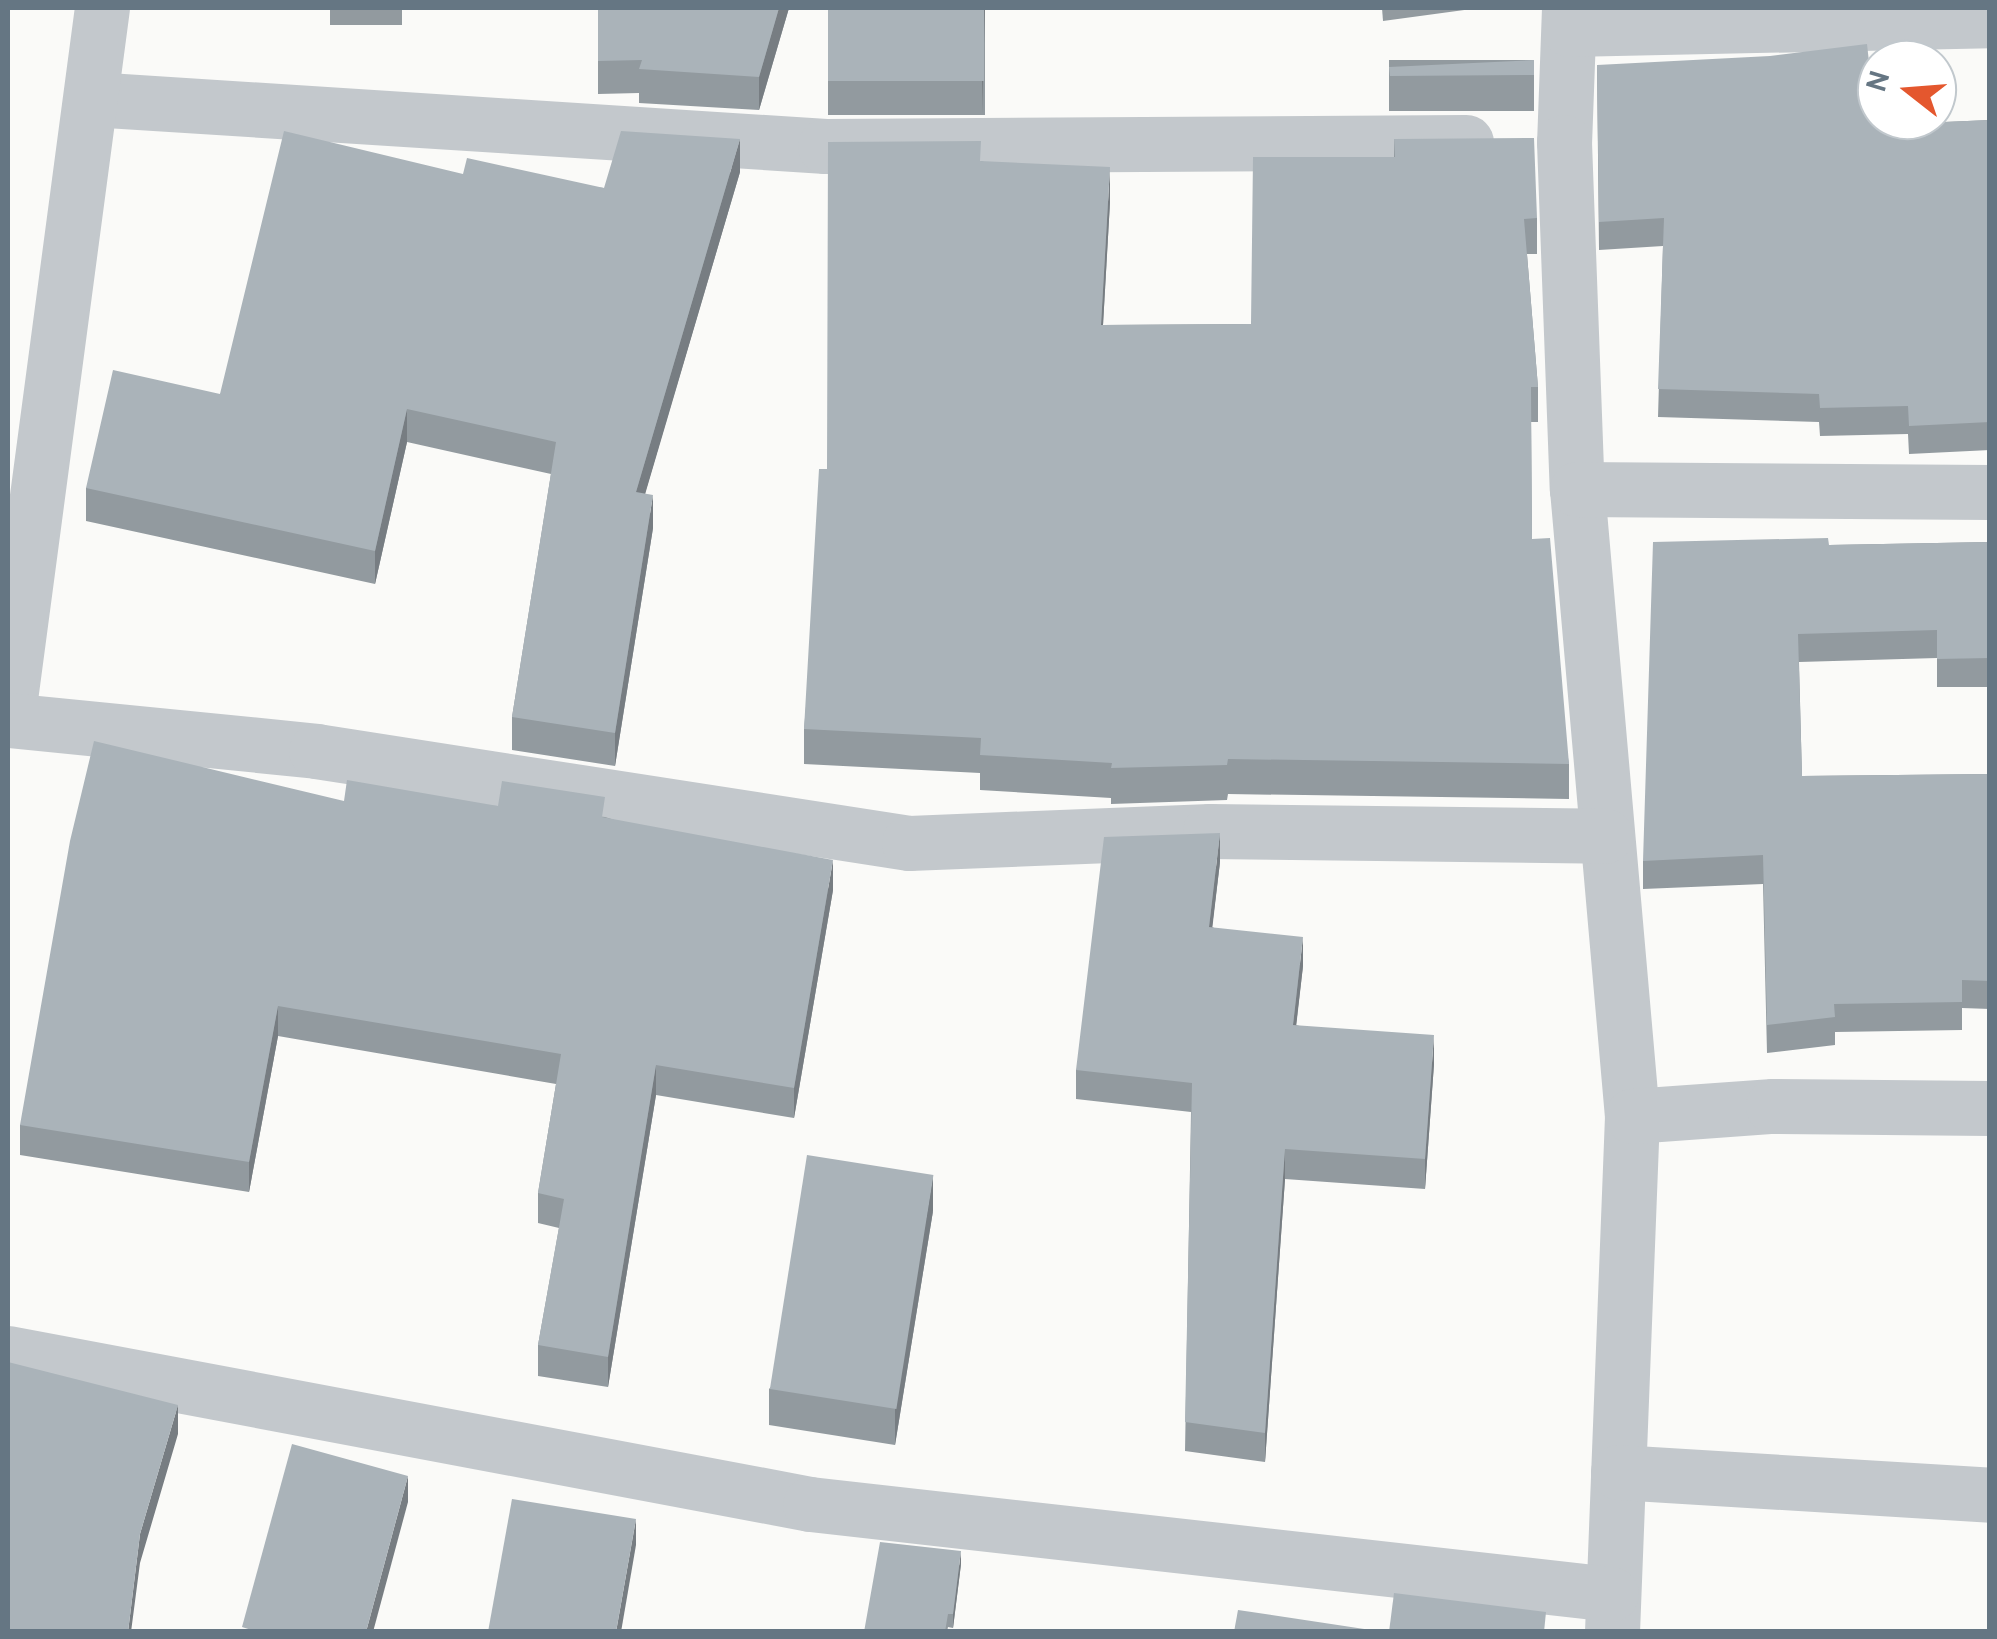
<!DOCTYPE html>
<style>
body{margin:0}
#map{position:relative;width:1997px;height:1639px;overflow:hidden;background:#fafaf8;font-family:Overpass,sans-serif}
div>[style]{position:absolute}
.street>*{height:55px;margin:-27.5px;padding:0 27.5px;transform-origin:27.5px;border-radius:27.5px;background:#c3c8cc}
.wall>*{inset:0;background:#929a9f;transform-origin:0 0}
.shaded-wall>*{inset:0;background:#777d82}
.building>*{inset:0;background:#aab3b9;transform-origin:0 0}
span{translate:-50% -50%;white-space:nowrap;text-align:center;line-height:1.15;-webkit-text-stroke:10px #fff;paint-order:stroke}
.frame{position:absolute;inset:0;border:10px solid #657683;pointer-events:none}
.north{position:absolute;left:1857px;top:40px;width:100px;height:100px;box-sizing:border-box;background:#fff;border:2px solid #c1c8cd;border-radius:50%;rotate:287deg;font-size:28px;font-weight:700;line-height:40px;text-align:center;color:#657683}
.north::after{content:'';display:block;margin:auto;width:35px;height:45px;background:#e4572e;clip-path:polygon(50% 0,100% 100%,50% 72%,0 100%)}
</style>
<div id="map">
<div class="street">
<div style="left:1569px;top:8px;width:134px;rotate:92.1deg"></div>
<div style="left:1564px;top:142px;width:347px;rotate:87.9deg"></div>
<div style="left:1577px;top:489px;width:629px;rotate:84.99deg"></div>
<div style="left:1632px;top:1116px;width:516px;rotate:92.22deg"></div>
<div style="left:1569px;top:29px;width:421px;rotate:-1.2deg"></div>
<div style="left:91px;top:99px;width:736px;rotate:3.66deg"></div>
<div style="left:825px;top:146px;width:641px;rotate:-0.36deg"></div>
<div style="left:1577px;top:489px;width:413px;rotate:0.4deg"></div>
<div style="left:8px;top:714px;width:712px;rotate:-82.42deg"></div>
<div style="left:8px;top:720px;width:310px;rotate:5.7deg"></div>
<div style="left:316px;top:751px;width:600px;rotate:8.82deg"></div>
<div style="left:909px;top:843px;width:301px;rotate:-2.3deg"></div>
<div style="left:1210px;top:831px;width:395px;rotate:0.7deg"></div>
<div style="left:1632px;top:1116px;width:141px;rotate:-4.1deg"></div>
<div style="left:1773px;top:1106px;width:217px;rotate:0.5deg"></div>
<div style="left:8px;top:1353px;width:816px;rotate:10.66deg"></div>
<div style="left:810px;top:1504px;width:806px;rotate:6.41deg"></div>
<div style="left:1618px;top:1472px;width:373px;rotate:3.5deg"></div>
</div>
<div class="wall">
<div style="left:330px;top:8px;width:72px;height:17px"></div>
<div style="clip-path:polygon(598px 8px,789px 8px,759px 110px,639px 103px,639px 93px,598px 94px)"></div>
<div style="left:828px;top:8px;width:157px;height:107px"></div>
<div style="clip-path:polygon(1382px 8px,1479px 8px,1383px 21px)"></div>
<div style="left:1534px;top:60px;width:51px;height:145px;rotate:90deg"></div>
<div style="clip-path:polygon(1597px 65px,1876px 125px,1990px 120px,1990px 450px,1909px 454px,1908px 434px,1820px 436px,1819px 422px,1658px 417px,1663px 246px,1599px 250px)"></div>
<div style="clip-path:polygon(1394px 139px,1537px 218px,1537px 254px,1527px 254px,1538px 387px,1538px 422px,1531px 422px,1532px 539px,1569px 764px,1569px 799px,1228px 794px,1227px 800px,1111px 804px,1111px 798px,980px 790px,980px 773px,804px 764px,804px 729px,827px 469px,981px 161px,1110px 202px,1103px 325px,1251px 324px,1394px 157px)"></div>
<div style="clip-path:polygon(740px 172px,645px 493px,653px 528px,615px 766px,512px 750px,512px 717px,551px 474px,407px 442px,375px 584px,86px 521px,86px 488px,220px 394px,463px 174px,604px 188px)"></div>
<div style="clip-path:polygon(1990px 542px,1990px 687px,1937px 687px,1937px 658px,1799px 662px,1802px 776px,1990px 774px,1990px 1009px,1962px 1008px,1962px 1030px,1835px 1032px,1835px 1045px,1767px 1053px,1763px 884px,1643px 889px,1643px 861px,1829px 545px)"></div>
<div style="clip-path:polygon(344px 801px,498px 806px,605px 817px,833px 890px,794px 1118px,656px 1095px,608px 1387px,538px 1376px,538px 1345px,559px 1228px,538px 1223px,538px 1193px,556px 1084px,278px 1036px,249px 1192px,20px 1155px,20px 1125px)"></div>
<div style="clip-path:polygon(1220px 862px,1212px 927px,1303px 966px,1296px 1025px,1434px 1064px,1425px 1189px,1285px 1179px,1265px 1462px,1185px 1451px,1191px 1112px,1076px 1099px,1076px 1070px)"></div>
<div style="clip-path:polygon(933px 1211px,895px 1445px,769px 1425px,769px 1389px)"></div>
<div style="clip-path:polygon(961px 1564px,953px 1628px,948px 1627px,947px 1632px,864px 1632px)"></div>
</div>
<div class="shaded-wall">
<div style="clip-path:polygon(779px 8px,789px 8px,759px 110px,759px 77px)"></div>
<div style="clip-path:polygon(984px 8px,985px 8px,982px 114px,982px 80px)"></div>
<div style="clip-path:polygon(740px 139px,740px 172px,636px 525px,636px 492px)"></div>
<div style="clip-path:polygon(1110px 167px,1110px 202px,1101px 360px,1101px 325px)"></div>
<div style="clip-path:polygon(407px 409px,407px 442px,375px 584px,375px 551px)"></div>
<div style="clip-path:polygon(653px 495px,653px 528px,615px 766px,615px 733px)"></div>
<div style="clip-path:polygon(1220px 833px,1220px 862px,1209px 956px,1209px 927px)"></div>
<div style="clip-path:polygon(833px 860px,833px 890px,794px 1118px,794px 1088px)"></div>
<div style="clip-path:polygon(1303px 937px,1303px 966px,1293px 1054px,1293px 1025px)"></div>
<div style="clip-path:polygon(278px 1006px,278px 1036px,249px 1192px,249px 1162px)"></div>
<div style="clip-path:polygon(1434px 1035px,1434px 1064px,1425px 1189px,1425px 1159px)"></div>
<div style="clip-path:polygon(656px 1065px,656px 1095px,608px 1387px,608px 1357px)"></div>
<div style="clip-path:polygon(1285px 1149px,1285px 1179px,1265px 1462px,1265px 1433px)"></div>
<div style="clip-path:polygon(933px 1175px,933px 1211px,895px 1445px,895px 1409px)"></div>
<div style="clip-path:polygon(178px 1405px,178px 1434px,140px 1563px,131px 1632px,128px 1632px,140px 1534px)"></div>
<div style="clip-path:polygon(408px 1476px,408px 1502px,373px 1632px,366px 1632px)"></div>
<div style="clip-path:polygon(636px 1519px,636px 1545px,621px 1632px,616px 1632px)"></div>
<div style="clip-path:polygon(961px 1551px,961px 1564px,953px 1628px,953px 1614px)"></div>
</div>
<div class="building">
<div style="clip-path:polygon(598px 8px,779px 8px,759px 77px,639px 69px,642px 60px,598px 61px)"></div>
<div style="left:828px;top:8px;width:156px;height:73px"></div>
<div style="clip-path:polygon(1867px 44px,1876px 125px,1990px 120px,1990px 422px,1909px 426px,1908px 406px,1820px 408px,1819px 394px,1658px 389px,1664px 218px,1599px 222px,1597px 65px,1770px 56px)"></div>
<div style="clip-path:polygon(1534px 60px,1534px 75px,1390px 76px,1389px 67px)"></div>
<div style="clip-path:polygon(284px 131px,463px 174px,467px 158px,604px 188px,621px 131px,740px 139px,636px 492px,653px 495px,615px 733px,512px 717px,556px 442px,407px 409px,375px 551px,86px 488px,113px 370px,220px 394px)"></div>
<div style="clip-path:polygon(1534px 138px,1537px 218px,1524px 219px,1538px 387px,1531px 387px,1532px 539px,1550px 538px,1569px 764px,1228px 759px,1227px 765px,1111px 768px,1112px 763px,980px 755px,981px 738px,804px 729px,819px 469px,827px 469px,828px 142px,981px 141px,980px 161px,1110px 167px,1101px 325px,1251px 324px,1253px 157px,1395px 157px,1394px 139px)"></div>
<div style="clip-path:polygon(1828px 538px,1829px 545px,1990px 542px,1990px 658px,1937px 659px,1937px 630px,1798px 634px,1802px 776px,1990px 774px,1990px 981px,1962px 980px,1962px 1002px,1834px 1004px,1835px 1017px,1767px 1025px,1763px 855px,1643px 861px,1653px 542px)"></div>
<div style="clip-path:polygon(94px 741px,344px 801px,347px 780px,498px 806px,502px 781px,605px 797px,602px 817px,833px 860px,794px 1088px,656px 1065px,608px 1357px,538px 1345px,564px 1199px,538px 1193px,561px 1054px,278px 1006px,249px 1162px,20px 1125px,70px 841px)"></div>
<div style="clip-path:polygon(1220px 833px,1209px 927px,1303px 937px,1293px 1025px,1434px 1035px,1425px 1159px,1285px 1149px,1265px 1433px,1185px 1422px,1192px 1083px,1076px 1070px,1104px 837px)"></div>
<div style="left:807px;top:1155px;width:128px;height:237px;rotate:9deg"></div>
<div style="clip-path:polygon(8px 1362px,178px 1405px,140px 1534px,128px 1632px,8px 1632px)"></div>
<div style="clip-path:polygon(292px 1444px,408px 1476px,366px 1632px,258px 1632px,242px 1627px)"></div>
<div style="clip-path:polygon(512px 1499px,636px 1519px,616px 1632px,488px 1632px)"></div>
<div style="clip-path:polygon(880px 1542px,961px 1551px,953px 1614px,948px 1614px,945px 1632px,864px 1632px)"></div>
<div style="clip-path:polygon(1394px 1593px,1546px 1612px,1544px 1632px,1389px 1632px)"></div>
<div style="clip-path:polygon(1238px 1610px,1384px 1632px,1234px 1632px)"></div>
</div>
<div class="frame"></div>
<div class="north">N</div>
</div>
